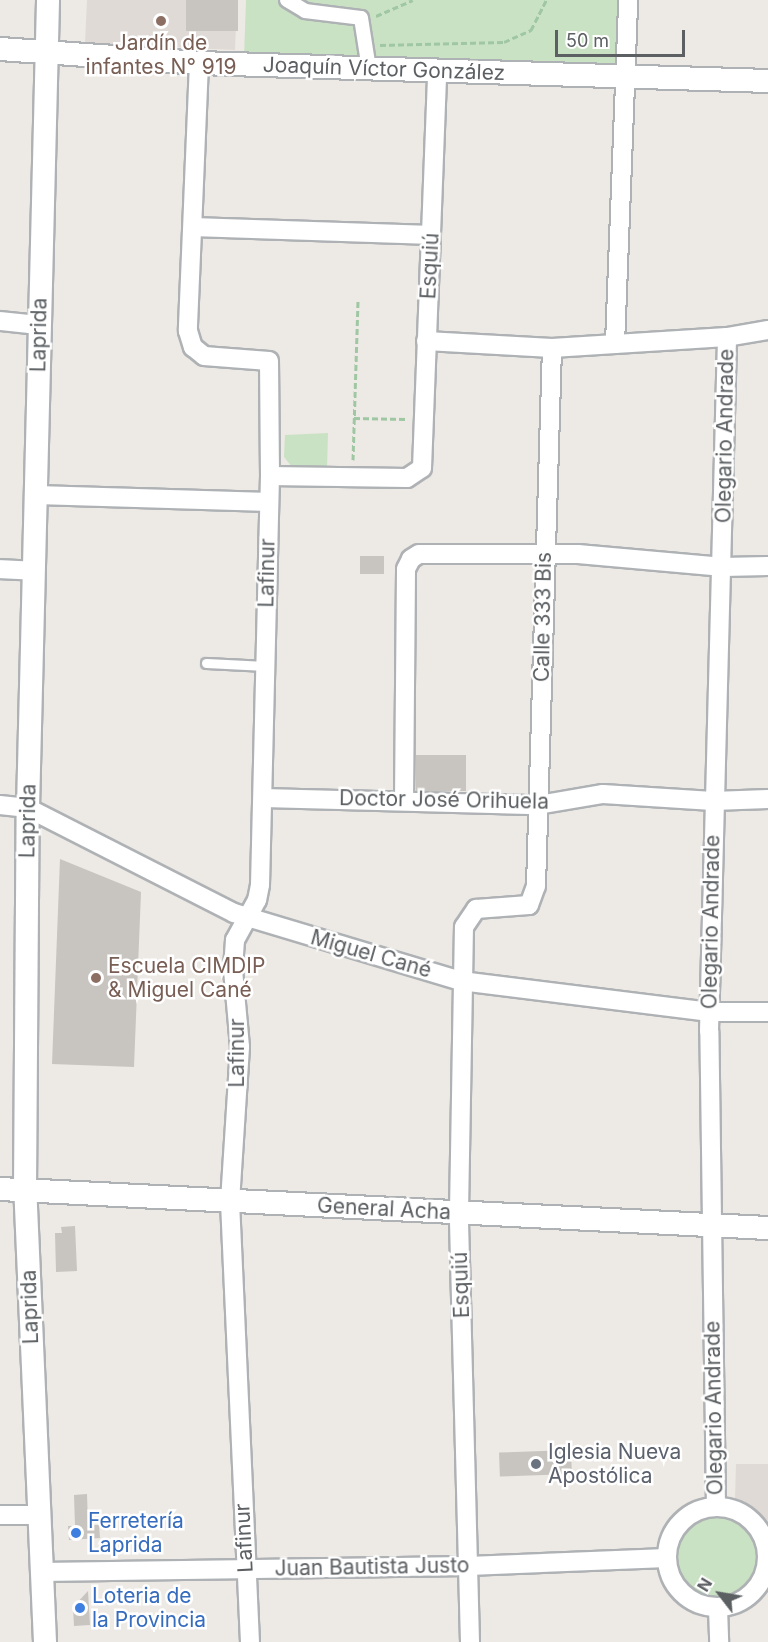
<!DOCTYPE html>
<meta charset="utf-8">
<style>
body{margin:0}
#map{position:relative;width:768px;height:1642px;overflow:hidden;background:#ede9e4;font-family:Inter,sans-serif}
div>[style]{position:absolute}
.education>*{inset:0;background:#dfdad5}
.green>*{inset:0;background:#c9e2c3}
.round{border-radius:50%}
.building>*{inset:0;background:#c8c4c0;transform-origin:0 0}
.path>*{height:3px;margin-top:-1.5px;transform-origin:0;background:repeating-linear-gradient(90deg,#a0c7a3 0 6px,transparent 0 9px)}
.roads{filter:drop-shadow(2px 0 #afb2b5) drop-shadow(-2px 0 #afb2b5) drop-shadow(0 2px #afb2b5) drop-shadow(0 -2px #afb2b5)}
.service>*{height:9px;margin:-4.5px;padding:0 4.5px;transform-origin:4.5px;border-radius:4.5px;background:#fff}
.pedestrian>*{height:14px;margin:-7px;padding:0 7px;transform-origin:7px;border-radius:7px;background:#fff}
.minor>*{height:18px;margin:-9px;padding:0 9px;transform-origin:9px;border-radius:9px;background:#fff}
.minor>.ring{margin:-9px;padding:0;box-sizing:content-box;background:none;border:18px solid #fff;border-radius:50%}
.tertiary>*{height:22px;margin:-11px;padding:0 11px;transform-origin:11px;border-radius:11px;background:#fff}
.dots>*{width:16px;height:16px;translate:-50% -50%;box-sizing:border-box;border:3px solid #fff;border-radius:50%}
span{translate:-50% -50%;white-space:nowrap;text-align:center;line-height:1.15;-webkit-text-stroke:5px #fff;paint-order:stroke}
.education-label{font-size:21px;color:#785e54}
.left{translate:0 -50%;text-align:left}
.street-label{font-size:21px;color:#5c6063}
.worship-label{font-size:21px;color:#5b616d}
.shop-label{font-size:21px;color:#366cbe}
.north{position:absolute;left:690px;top:1564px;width:60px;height:60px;-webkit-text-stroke:4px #fff;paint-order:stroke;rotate:301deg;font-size:16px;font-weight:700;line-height:24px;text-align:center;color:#5c6063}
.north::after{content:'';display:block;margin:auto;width:21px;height:27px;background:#5c6063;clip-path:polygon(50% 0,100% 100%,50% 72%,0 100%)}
.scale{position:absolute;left:555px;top:30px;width:130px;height:27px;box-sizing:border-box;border:3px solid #5c6063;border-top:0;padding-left:8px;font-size:18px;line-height:21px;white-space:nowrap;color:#5c6063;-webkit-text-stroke:4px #fff;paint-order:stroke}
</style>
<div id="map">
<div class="education">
<div style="clip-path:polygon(87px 0,237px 0,235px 50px,85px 43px)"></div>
<div style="clip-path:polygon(736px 1464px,768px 1464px,768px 1521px,735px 1500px)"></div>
</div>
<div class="green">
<div style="clip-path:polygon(246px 0,620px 0,617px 69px,244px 58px)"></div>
<div style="clip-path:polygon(328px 433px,327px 468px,292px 467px,284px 457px,285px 435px)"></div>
<div class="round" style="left:674px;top:1512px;width:86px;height:86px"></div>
</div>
<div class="building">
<div style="left:186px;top:0;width:52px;height:31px"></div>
<div style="left:360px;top:556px;width:24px;height:18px"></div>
<div style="left:416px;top:755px;width:50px;height:36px"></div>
<div style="clip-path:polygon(60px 859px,141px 892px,134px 1067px,52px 1064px)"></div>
<div style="clip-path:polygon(75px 1226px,77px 1271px,56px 1272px,55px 1233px,62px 1233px,61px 1227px)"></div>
<div style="left:571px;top:1450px;width:24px;height:72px;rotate:88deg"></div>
<div style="clip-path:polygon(87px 1494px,88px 1525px,99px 1525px,100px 1538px,69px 1540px,68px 1526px,75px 1526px,74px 1495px)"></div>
<div style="clip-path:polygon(88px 1591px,90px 1625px,74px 1626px,73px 1607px)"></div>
</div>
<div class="path">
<div style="left:376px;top:16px;width:40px;rotate:-23.4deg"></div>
<div style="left:380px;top:45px;width:124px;rotate:-1.4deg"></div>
<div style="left:504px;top:42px;width:30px;rotate:-24deg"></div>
<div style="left:531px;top:30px;width:34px;rotate:-63deg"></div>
<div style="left:354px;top:418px;width:52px;rotate:1.1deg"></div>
<div style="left:353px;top:460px;width:160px;rotate:-88.2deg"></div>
</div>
<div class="roads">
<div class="service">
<div style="left:206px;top:663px;width:60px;rotate:2.9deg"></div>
</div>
<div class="pedestrian">
<div style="left:287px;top:0;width:21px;rotate:31deg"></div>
<div style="left:305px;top:11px;width:56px;rotate:7.1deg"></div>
<div style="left:361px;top:18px;width:52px;rotate:81.1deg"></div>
</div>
<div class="minor">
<div style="left:199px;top:63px;width:268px;rotate:92.4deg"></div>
<div style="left:188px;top:331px;width:17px;rotate:73deg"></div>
<div style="left:193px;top:347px;width:14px;rotate:39deg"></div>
<div style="left:204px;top:356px;width:65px;rotate:4.4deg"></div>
<div style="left:269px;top:361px;width:115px;rotate:89.5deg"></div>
<div style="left:270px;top:476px;width:409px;rotate:91.4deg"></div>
<div style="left:260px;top:885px;width:15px;rotate:101deg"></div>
<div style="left:257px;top:900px;width:46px;rotate:118.8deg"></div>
<div style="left:235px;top:940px;width:30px;rotate:94deg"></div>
<div style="left:233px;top:970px;width:77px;rotate:84.8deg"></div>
<div style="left:240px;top:1047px;width:155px;rotate:93.7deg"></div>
<div style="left:230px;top:1202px;width:440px;rotate:87.4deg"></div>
<div style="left:194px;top:227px;width:237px;rotate:1.9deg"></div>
<div style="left:0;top:321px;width:39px;rotate:6deg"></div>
<div style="left:426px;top:341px;width:126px;rotate:3.2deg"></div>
<div style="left:552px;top:348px;width:175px;rotate:-3.6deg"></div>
<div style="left:727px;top:337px;width:42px;rotate:-9.7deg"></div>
<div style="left:615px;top:344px;width:344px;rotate:-87.8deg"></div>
<div style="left:270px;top:476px;width:137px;rotate:0.8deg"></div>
<div style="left:407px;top:478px;width:18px;rotate:-34deg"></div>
<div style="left:422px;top:468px;width:397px;rotate:-87.8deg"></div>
<div style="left:37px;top:495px;width:232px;rotate:1.7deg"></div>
<div style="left:0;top:569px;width:34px;rotate:3deg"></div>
<div style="left:263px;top:798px;width:275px;rotate:1.5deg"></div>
<div style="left:538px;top:805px;width:66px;rotate:-9.6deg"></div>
<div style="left:603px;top:794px;width:110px;rotate:3.6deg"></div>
<div style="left:713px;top:801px;width:55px;rotate:-2.1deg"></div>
<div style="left:404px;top:801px;width:232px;rotate:-89.5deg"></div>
<div style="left:406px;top:569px;width:11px;rotate:-63deg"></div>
<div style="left:411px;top:559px;width:9px;rotate:-32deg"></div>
<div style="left:419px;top:554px;width:159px"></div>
<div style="left:578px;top:554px;width:146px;rotate:5.1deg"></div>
<div style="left:723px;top:567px;width:45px;rotate:-1.3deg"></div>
<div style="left:0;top:805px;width:28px;rotate:6deg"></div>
<div style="left:28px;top:808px;width:231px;rotate:27deg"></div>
<div style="left:234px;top:913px;width:237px;rotate:16.7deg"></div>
<div style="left:461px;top:981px;width:251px;rotate:7.1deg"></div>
<div style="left:710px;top:1012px;width:58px"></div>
<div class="ring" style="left:667px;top:1507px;width:82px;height:82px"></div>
<div style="left:716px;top:1507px;width:476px;rotate:-90.8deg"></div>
<div style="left:709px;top:1031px;width:694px;rotate:-88.51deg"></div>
<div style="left:0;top:1515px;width:38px"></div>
<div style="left:41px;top:1572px;width:427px;rotate:-0.8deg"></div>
<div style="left:468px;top:1566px;width:199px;rotate:-2.3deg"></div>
<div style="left:718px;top:1608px;width:34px;rotate:88deg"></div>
<div style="left:470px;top:1642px;width:430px;rotate:-91.5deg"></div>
<div style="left:459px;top:1212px;width:285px;rotate:-89deg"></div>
<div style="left:464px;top:927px;width:22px;rotate:-56deg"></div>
<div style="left:476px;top:909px;width:53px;rotate:-4.3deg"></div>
<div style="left:529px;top:905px;width:20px;rotate:-70deg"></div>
<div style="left:536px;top:886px;width:538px;rotate:-88.3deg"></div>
</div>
<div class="tertiary">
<div style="left:0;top:49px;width:199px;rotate:4deg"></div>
<div style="left:199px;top:63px;width:569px;rotate:1.81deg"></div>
<div style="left:0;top:1189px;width:769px;rotate:2.91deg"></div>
<div style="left:45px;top:1642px;width:452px;rotate:-92.5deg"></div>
<div style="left:25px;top:1190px;width:382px;rotate:-89.6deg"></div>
<div style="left:28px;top:808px;width:808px;rotate:-88.58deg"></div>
</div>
</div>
<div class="dots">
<div style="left:161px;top:21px;background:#8d6e63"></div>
<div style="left:96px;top:978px;background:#8d6e63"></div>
<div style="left:536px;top:1464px;background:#6b7280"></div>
<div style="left:76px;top:1533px;background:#3f7fe0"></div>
<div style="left:80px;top:1608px;background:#3f7fe0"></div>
</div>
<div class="education-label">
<span style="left:161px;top:55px">Jardín de<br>infantes N° 919</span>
<span class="left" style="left:108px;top:978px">Escuela CIMDIP<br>&amp; Miguel Cané</span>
</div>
<div class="street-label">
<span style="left:384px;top:69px;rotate:2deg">Joaquín Víctor González</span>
<span style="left:430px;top:266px;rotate:-87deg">Esquiú</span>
<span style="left:39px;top:335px;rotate:-89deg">Laprida</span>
<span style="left:725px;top:436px;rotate:-89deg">Olegario Andrade</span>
<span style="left:267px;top:573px;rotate:-89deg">Lafinur</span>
<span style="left:543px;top:617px;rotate:-89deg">Calle 333 Bis</span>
<span style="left:444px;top:800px;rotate:1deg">Doctor José Orihuela</span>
<span style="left:28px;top:821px;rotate:-89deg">Laprida</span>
<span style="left:711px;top:922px;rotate:-89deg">Olegario Andrade</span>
<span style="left:371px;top:954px;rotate:16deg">Miguel Cané</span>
<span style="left:237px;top:1053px;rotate:-90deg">Lafinur</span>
<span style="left:384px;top:1209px;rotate:3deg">General Acha</span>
<span style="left:461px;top:1285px;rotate:-92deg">Esquiú</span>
<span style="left:30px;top:1307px;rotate:-92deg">Laprida</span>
<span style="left:714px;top:1408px;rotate:-91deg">Olegario Andrade</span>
<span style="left:244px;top:1538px;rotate:-93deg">Lafinur</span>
<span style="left:372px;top:1567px;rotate:-1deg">Juan Bautista Justo</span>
</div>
<div class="worship-label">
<span class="left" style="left:548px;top:1464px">Iglesia Nueva<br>Apostólica</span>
</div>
<div class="shop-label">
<span class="left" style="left:88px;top:1533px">Ferretería<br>Laprida</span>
<span class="left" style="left:92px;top:1608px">Loteria de<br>la Provincia</span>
</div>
<div class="north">N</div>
<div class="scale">50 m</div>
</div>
